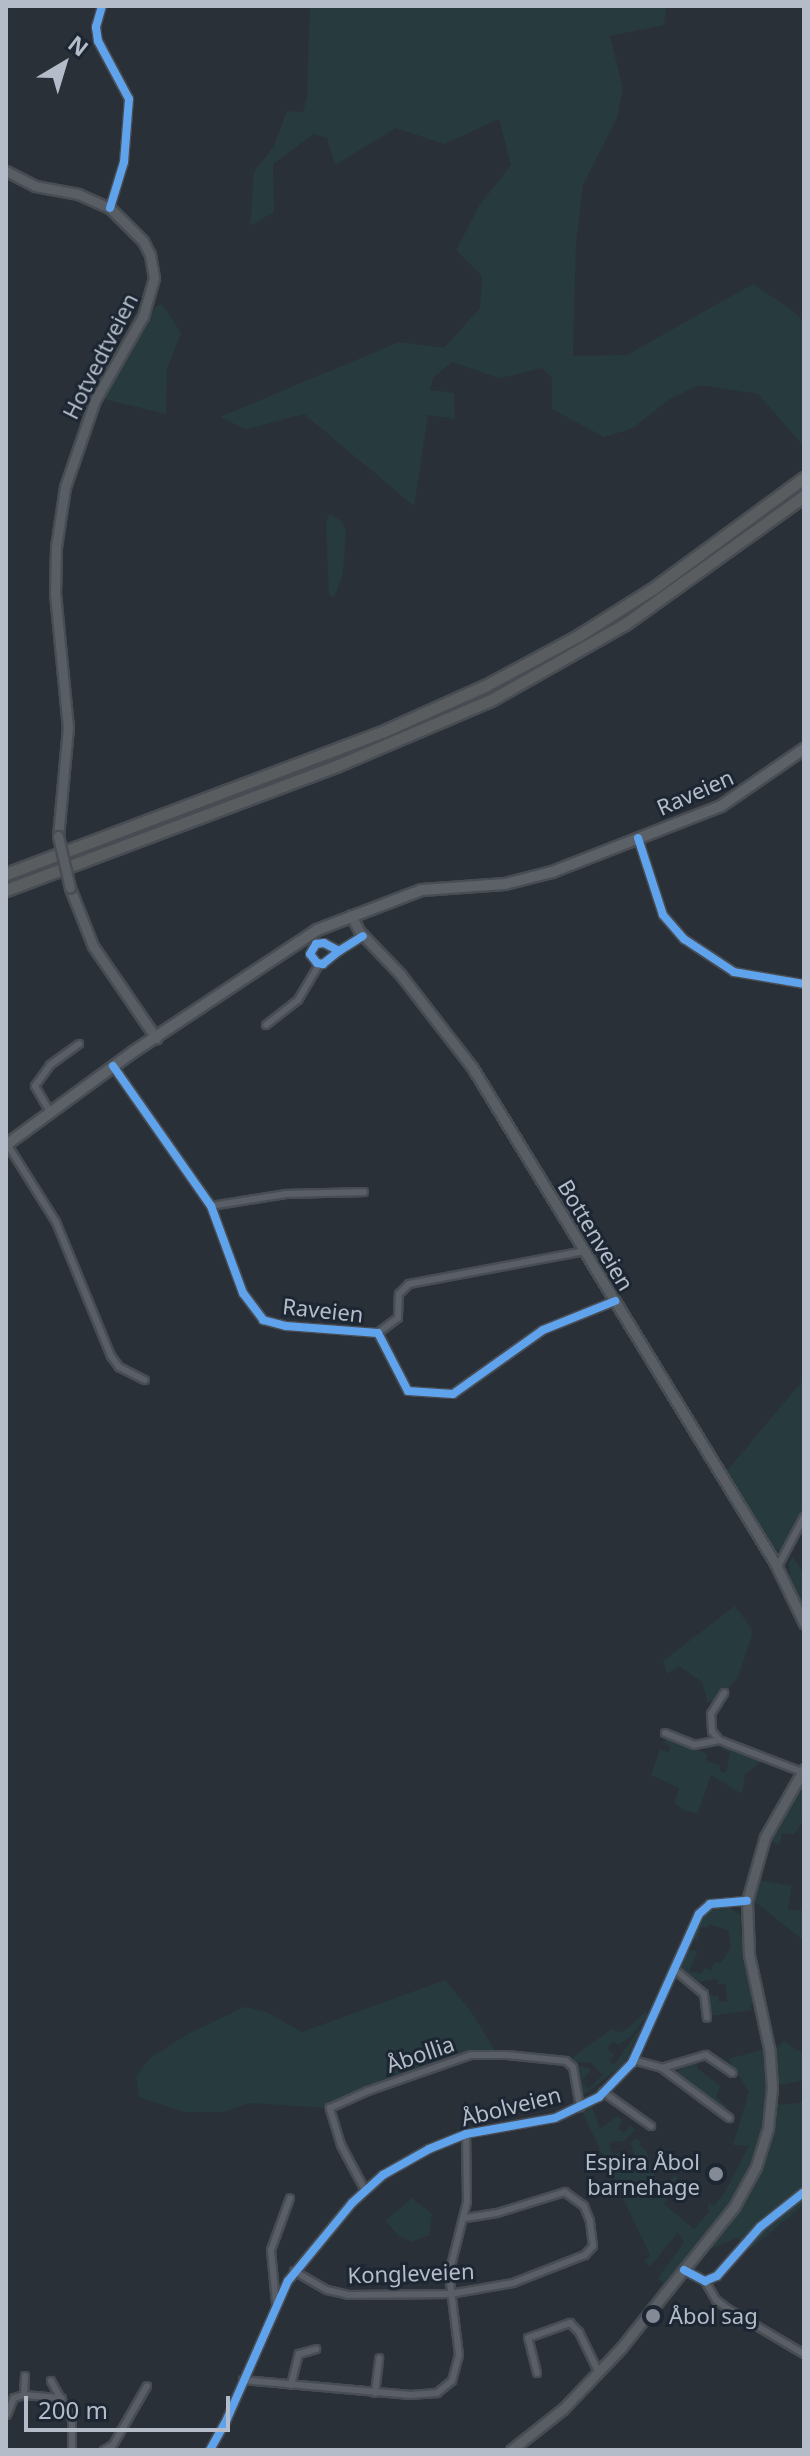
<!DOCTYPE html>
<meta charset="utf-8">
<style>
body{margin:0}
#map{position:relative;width:810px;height:2456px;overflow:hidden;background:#2a3038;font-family:"Noto Sans",sans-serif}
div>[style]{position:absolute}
.green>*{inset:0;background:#273a3e}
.roads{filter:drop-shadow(2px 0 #484c53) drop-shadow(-2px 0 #484c53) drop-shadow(0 2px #484c53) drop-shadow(0 -2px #484c53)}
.street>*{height:6px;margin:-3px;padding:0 3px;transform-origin:3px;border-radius:3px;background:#5a5e66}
.secondary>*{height:9px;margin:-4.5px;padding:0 4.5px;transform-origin:4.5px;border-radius:4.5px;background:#595d64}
.primary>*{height:10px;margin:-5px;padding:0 5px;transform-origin:5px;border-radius:5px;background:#5c6168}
.highway>*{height:11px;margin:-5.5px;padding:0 5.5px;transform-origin:5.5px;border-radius:5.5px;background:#5a5d60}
.bridges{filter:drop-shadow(2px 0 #484c53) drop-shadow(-2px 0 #484c53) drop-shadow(0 2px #484c53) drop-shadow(0 -2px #484c53)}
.secondary-bridge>*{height:9px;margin:-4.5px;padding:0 4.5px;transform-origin:4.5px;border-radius:4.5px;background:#595d64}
.cycleway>*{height:8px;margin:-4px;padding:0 4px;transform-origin:4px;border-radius:4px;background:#60a3ed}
.dots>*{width:22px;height:22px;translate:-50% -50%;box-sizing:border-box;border:4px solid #1d2633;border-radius:50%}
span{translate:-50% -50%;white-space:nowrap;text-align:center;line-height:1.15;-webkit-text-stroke:6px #1d2633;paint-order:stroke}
.street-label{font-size:22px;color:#b4bcc9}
.poi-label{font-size:22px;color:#b4bcc9}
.right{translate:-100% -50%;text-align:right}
.left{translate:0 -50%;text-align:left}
.frame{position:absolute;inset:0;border:8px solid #b4bcc9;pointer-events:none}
.north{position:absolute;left:24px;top:24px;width:80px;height:80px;-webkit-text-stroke:6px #1d2633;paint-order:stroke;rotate:38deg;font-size:22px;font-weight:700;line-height:32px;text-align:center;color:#b4bcc9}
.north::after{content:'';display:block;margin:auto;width:28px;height:36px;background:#b4bcc9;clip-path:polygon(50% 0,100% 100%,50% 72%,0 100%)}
.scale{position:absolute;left:24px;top:2396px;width:206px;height:36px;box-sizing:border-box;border:4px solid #b4bcc9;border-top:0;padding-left:10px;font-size:24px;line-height:28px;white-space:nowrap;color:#b4bcc9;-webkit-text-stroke:6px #1d2633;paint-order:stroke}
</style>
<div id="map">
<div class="green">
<div style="clip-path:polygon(310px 6px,666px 6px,664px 25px,610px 36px,623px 89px,617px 118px,583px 185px,576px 243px,573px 356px,627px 355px,753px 284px,793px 311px,804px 322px,804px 447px,758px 394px,700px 385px,673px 397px,631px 429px,604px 437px,552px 409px,552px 378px,542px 368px,499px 378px,452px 362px,433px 378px,430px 390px,454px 393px,455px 419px,428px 415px,414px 506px,304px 414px,246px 429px,220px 417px,399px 342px,444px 348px,480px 308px,482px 276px,456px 250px,479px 206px,511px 165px,499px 119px,444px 144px,396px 128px,335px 165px,327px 138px,313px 134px,273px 164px,274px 212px,250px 226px,254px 172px,274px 146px,287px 111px,303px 112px,307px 97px)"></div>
<div style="clip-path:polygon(162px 304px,181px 333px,167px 369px,166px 414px,107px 400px,101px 395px,156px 306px)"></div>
<div style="clip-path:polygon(329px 513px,341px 521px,346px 530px,343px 574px,334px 598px,329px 595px,326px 525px)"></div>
<div style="clip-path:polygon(804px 1379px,804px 1507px,790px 1542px,780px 1551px,770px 1548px,726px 1472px)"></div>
<div style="clip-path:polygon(793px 1557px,804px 1574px,804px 1623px,791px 1592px,789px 1562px)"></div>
<div style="clip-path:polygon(735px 1606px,751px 1628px,752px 1635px,738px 1677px,722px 1696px,708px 1703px,702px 1682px,679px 1666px,667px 1674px,663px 1661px)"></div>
<div style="clip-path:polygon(668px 1738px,707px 1754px,706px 1761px,719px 1765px,721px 1772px,726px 1773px,728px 1764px,730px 1752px,721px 1749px,725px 1744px,764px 1760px,745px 1774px,742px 1794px,711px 1775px,698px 1813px,683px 1810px,675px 1803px,679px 1788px,651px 1775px,660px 1749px,668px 1753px,671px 1747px,664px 1742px)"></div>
<div style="clip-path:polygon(804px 1783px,804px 1819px,794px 1835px,782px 1833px,780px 1844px,768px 1841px)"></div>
<div style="clip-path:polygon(758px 1880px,792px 1886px,788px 1909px,804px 1911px,804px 1941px,758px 1904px,754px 1905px)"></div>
<div style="clip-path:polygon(725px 1905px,740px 1915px,744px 1956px,756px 2003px,750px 2005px,752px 2010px,710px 2016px,708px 1996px,718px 1995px,719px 2002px,727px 2002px,726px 1984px,717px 1984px,718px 1979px,697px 1982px,677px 1968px,684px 1949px,698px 1951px,689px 1971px,702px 1974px,704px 1968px,711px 1970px,715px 1962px,721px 1963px,731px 1947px,728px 1930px,709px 1924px,708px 1928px,701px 1927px,698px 1941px,691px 1938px,699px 1917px,706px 1909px)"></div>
<div style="clip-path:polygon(445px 1980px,470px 2010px,498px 2055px,471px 2055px,330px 2108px,250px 2103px,223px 2112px,184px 2112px,139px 2097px,136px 2077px,150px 2058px,188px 2034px,244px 2007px,267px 2012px,302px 2032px)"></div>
<div style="clip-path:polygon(646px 2011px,647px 2016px,632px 2035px,618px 2045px,613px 2041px,607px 2049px,614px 2055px,609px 2061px,614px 2065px,643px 2024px,624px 2064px,581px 2097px,577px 2065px,592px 2069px,582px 2081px,588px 2089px,603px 2075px,590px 2062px,574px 2062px,572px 2058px,612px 2029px,621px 2033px,629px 2027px)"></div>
<div style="clip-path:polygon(784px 2041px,804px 2054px,804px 2080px,780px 2085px,777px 2084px,775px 2050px)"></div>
<div style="clip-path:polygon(769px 2048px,772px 2101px,782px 2105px,804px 2102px,804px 2204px,752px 2248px,737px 2238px,713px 2248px,703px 2247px,639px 2326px,634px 2321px,663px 2283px,658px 2278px,684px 2242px,678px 2232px,650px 2267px,645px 2261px,650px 2255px,580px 2107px,590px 2101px,600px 2129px,618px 2116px,622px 2121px,617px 2128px,624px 2133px,630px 2126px,635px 2130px,624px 2141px,609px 2142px,612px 2154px,622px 2152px,625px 2160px,635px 2156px,631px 2143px,635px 2138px,641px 2142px,639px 2145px,646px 2150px,660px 2192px,674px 2176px,678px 2178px,664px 2195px,667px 2199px,664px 2204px,694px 2229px,709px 2212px,708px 2202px,714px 2206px,725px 2192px,749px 2146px,733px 2145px,749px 2092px,728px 2059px)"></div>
<div style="clip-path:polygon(697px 2063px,697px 2068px,720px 2086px,716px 2097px,727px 2107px,725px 2110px,678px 2074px,678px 2070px)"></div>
<div style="clip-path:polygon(412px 2198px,432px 2214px,429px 2235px,412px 2242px,399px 2236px,385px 2221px)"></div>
</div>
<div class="roads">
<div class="street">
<div style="left:102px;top:6px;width:22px;rotate:106deg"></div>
<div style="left:96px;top:27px;width:14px;rotate:82deg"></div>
<div style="left:98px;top:41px;width:66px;rotate:61.9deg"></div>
<div style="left:129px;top:99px;width:63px;rotate:94.5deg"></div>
<div style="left:124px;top:162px;width:48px;rotate:106.9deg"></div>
<div style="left:638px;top:838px;width:81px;rotate:72deg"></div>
<div style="left:663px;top:915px;width:32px;rotate:49deg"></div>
<div style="left:684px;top:939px;width:60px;rotate:33.4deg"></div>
<div style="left:734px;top:972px;width:71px;rotate:9.7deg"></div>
<div style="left:339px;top:951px;width:21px;rotate:141deg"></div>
<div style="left:323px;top:964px;width:6px;rotate:-171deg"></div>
<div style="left:317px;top:963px;width:11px;rotate:-128deg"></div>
<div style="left:310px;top:954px;width:12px;rotate:-59deg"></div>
<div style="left:316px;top:944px;width:8px;rotate:-7deg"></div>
<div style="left:324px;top:943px;width:17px;rotate:28deg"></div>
<div style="left:339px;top:951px;width:28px;rotate:-32deg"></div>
<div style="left:266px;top:1025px;width:41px;rotate:-38deg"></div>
<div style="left:298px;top:1000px;width:43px;rotate:-59.3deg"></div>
<div style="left:113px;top:1066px;width:171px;rotate:55deg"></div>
<div style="left:211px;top:1206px;width:93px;rotate:69.8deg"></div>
<div style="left:243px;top:1293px;width:34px;rotate:53deg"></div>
<div style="left:263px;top:1320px;width:24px;rotate:15deg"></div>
<div style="left:286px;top:1326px;width:92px;rotate:4.4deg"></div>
<div style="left:378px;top:1333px;width:65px;rotate:62.7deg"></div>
<div style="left:408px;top:1391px;width:45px;rotate:3.8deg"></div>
<div style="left:453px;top:1394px;width:110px;rotate:-35.4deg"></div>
<div style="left:543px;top:1330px;width:78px;rotate:-21.9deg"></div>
<div style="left:50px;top:1112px;width:30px;rotate:-120deg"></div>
<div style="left:35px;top:1086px;width:26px;rotate:-54deg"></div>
<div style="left:50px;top:1065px;width:36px;rotate:-36deg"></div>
<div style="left:7px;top:1144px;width:92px;rotate:57.9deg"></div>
<div style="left:56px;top:1222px;width:145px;rotate:67.7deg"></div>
<div style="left:111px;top:1356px;width:14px;rotate:54deg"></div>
<div style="left:119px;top:1367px;width:29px;rotate:27deg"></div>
<div style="left:211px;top:1206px;width:76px;rotate:-9.1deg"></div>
<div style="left:286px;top:1194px;width:78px;rotate:-1.5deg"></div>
<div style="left:378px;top:1333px;width:25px;rotate:-37deg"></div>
<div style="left:398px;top:1318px;width:24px;rotate:-88deg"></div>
<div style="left:399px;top:1294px;width:14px;rotate:-45deg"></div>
<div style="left:409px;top:1284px;width:179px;rotate:-10.6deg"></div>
<div style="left:777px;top:1568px;width:58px;rotate:-62.1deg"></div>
<div style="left:665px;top:1733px;width:31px;rotate:22deg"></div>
<div style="left:694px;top:1745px;width:25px;rotate:-11deg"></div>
<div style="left:719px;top:1740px;width:89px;rotate:21.1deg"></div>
<div style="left:719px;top:1740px;width:11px;rotate:-128deg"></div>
<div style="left:712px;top:1731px;width:17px;rotate:-93deg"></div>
<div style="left:711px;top:1714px;width:25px;rotate:-58deg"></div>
<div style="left:674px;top:1969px;width:39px;rotate:40deg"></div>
<div style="left:704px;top:1994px;width:24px;rotate:83deg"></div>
<div style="left:633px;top:2060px;width:30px;rotate:15deg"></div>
<div style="left:662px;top:2068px;width:84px;rotate:36.7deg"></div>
<div style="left:662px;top:2068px;width:46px;rotate:-16.5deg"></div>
<div style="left:706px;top:2055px;width:32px;rotate:34deg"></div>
<div style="left:603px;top:2092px;width:59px;rotate:35.3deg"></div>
<div style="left:365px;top:2190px;width:51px;rotate:-118.1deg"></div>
<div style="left:341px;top:2145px;width:39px;rotate:-107deg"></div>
<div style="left:330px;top:2108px;width:42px;rotate:-24.1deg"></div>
<div style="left:368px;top:2091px;width:109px;rotate:-19.3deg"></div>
<div style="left:471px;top:2055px;width:36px"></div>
<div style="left:507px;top:2055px;width:59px;rotate:5.8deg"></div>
<div style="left:566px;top:2061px;width:9px;rotate:41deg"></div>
<div style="left:573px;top:2067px;width:41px;rotate:80.1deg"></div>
<div style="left:684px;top:2270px;width:24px;rotate:28deg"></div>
<div style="left:705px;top:2281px;width:13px;rotate:-23deg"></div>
<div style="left:717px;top:2276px;width:65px;rotate:-48.7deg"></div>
<div style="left:760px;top:2227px;width:56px;rotate:-38.5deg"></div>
<div style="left:294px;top:2271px;width:38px;rotate:30deg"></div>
<div style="left:327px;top:2290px;width:22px;rotate:13deg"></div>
<div style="left:348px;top:2295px;width:102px;rotate:-0.6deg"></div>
<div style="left:450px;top:2294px;width:64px;rotate:-9.9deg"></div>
<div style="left:513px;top:2283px;width:77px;rotate:-21.3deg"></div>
<div style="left:585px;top:2255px;width:12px;rotate:-48deg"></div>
<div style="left:593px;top:2246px;width:25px;rotate:-97deg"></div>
<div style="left:590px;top:2221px;width:16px;rotate:-112deg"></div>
<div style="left:584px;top:2206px;width:24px;rotate:-144deg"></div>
<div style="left:565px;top:2192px;width:71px;rotate:162.8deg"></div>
<div style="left:497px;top:2213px;width:33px;rotate:171deg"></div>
<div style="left:705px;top:2281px;width:22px;rotate:60deg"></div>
<div style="left:716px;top:2300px;width:15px;rotate:37deg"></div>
<div style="left:728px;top:2309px;width:88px;rotate:30.6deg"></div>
<div style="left:276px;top:2303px;width:53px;rotate:-95.4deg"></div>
<div style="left:271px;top:2250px;width:55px;rotate:-69.9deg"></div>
<div style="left:537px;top:2373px;width:36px;rotate:-104deg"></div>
<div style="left:528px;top:2338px;width:45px;rotate:-19.7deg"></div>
<div style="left:570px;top:2323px;width:13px;rotate:45deg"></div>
<div style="left:579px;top:2332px;width:46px;rotate:64deg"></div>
<div style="left:243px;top:2380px;width:168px;rotate:5.1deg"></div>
<div style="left:410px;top:2395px;width:27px;rotate:-4deg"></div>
<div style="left:437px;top:2393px;width:19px;rotate:-39deg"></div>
<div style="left:452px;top:2381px;width:27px;rotate:-75deg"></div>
<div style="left:459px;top:2355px;width:82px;rotate:-97deg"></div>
<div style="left:449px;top:2274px;width:74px;rotate:-76deg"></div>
<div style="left:467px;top:2202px;width:68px;rotate:-90.8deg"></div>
<div style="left:51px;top:2381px;width:43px;rotate:61.1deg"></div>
<div style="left:72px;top:2419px;width:31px;rotate:90deg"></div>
<div style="left:291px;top:2385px;width:32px;rotate:-76deg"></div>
<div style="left:299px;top:2354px;width:18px;rotate:-16deg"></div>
<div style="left:375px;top:2393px;width:35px;rotate:-83deg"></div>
<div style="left:24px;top:2395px;width:19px;rotate:-87deg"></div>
<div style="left:7px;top:2415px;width:18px;rotate:-68deg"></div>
<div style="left:14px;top:2398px;width:10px;rotate:-17deg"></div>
<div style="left:24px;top:2395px;width:38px;rotate:5deg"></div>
<div style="left:104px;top:2450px;width:10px;rotate:-29deg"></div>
<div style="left:113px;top:2445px;width:68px;rotate:-60deg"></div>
<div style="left:210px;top:2450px;width:35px;rotate:-61deg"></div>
<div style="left:227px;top:2419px;width:151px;rotate:-66.2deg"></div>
<div style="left:288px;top:2281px;width:101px;rotate:-50.6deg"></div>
<div style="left:352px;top:2203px;width:42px;rotate:-42.1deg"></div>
<div style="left:383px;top:2175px;width:53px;rotate:-29.5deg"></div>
<div style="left:429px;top:2149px;width:40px;rotate:-22deg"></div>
<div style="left:466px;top:2134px;width:90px;rotate:-10.2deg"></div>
<div style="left:555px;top:2118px;width:49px;rotate:-25.5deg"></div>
<div style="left:599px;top:2097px;width:47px;rotate:-45.9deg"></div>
<div style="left:632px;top:2063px;width:163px;rotate:-65.8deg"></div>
<div style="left:699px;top:1914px;width:15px;rotate:-42deg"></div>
<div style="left:710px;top:1904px;width:37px;rotate:-5deg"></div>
</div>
<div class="secondary">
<div style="left:6px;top:171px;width:33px;rotate:27deg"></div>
<div style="left:35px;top:186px;width:44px;rotate:10.5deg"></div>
<div style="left:78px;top:194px;width:35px;rotate:24deg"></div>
<div style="left:110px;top:208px;width:47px;rotate:45deg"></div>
<div style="left:143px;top:241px;width:16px;rotate:63deg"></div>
<div style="left:150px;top:255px;width:23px;rotate:80deg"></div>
<div style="left:154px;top:278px;width:40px;rotate:106deg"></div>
<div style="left:143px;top:316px;width:97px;rotate:119.7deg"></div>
<div style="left:95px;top:400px;width:92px;rotate:109deg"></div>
<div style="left:65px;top:487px;width:61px;rotate:98.5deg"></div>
<div style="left:56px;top:547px;width:46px;rotate:91.2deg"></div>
<div style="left:55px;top:593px;width:135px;rotate:84.5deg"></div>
<div style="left:68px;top:727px;width:109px;rotate:95.2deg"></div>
<div style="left:70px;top:888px;width:62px;rotate:68.4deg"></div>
<div style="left:93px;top:946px;width:112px;rotate:55.6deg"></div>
<div style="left:351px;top:915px;width:18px;rotate:63deg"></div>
<div style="left:359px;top:931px;width:59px;rotate:46.4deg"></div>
<div style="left:400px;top:974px;width:118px;rotate:52.3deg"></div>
<div style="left:472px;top:1067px;width:581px;rotate:58.58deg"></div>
<div style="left:775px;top:1563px;width:67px;rotate:64.2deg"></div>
<div style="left:511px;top:2450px;width:66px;rotate:-38.3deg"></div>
<div style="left:563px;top:2409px;width:84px;rotate:-46.4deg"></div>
<div style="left:621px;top:2348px;width:181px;rotate:-51.3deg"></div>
<div style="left:734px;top:2207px;width:46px;rotate:-61.2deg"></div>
<div style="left:756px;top:2167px;width:41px;rotate:-72.9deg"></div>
<div style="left:768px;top:2128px;width:41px;rotate:-84.4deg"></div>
<div style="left:772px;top:2087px;width:39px;rotate:-94deg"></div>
<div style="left:769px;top:2048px;width:95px;rotate:-102.1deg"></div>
<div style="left:749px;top:1955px;width:54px;rotate:-92.1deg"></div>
<div style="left:747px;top:1901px;width:66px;rotate:-74.3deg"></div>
<div style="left:765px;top:1837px;width:78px;rotate:-60.2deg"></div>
</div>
<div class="primary">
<div style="left:6px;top:1145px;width:157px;rotate:-36.2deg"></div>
<div style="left:133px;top:1052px;width:221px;rotate:-33.5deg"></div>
<div style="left:317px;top:930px;width:112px;rotate:-20.9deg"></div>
<div style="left:422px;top:890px;width:83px;rotate:-4.1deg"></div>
<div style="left:505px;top:884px;width:49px;rotate:-14.3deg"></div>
<div style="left:552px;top:872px;width:181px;rotate:-21.3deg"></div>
<div style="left:721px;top:806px;width:101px;rotate:-34.5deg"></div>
</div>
<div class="highway">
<div style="left:6px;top:874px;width:402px;rotate:-20.7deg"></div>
<div style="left:382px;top:732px;width:113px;rotate:-24.1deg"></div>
<div style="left:485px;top:686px;width:106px;rotate:-28.3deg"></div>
<div style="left:578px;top:636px;width:90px;rotate:-32.3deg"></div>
<div style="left:654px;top:588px;width:186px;rotate:-36.3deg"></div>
<div style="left:6px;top:890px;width:353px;rotate:-20.6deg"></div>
<div style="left:336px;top:766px;width:168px;rotate:-23.1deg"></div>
<div style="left:491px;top:700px;width:154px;rotate:-29.6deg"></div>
<div style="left:625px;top:624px;width:220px;rotate:-35.6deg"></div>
</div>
</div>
<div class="bridges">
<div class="secondary-bridge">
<div style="left:58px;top:836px;width:53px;rotate:77deg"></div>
</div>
</div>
<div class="cycleway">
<div style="left:102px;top:6px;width:22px;rotate:106deg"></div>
<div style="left:96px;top:27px;width:14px;rotate:82deg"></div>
<div style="left:98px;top:41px;width:66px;rotate:61.9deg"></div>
<div style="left:129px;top:99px;width:63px;rotate:94.5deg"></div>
<div style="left:124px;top:162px;width:48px;rotate:106.9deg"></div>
<div style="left:638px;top:838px;width:81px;rotate:72deg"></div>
<div style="left:663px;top:915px;width:32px;rotate:49deg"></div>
<div style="left:684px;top:939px;width:60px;rotate:33.4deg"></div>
<div style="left:734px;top:972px;width:71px;rotate:9.7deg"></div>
<div style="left:339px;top:951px;width:21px;rotate:141deg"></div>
<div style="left:323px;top:964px;width:6px;rotate:-171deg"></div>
<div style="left:317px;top:963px;width:11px;rotate:-128deg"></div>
<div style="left:310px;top:954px;width:12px;rotate:-59deg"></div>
<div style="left:316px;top:944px;width:8px;rotate:-7deg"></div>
<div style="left:324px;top:943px;width:17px;rotate:28deg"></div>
<div style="left:339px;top:951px;width:28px;rotate:-32deg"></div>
<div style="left:113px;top:1066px;width:171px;rotate:55deg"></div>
<div style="left:211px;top:1206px;width:93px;rotate:69.8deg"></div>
<div style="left:243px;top:1293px;width:34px;rotate:53deg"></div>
<div style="left:263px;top:1320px;width:24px;rotate:15deg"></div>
<div style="left:286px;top:1326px;width:92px;rotate:4.4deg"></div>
<div style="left:378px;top:1333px;width:65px;rotate:62.7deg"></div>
<div style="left:408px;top:1391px;width:45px;rotate:3.8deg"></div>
<div style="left:453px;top:1394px;width:110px;rotate:-35.4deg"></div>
<div style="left:543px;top:1330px;width:78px;rotate:-21.9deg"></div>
<div style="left:684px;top:2270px;width:24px;rotate:28deg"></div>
<div style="left:705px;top:2281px;width:13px;rotate:-23deg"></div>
<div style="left:717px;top:2276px;width:65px;rotate:-48.7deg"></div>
<div style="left:760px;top:2227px;width:56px;rotate:-38.5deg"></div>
<div style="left:210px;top:2450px;width:35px;rotate:-61deg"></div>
<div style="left:227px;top:2419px;width:151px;rotate:-66.2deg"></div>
<div style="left:288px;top:2281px;width:101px;rotate:-50.6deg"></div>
<div style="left:352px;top:2203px;width:42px;rotate:-42.1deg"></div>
<div style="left:383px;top:2175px;width:53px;rotate:-29.5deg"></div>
<div style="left:429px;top:2149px;width:40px;rotate:-22deg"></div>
<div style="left:466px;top:2134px;width:90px;rotate:-10.2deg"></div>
<div style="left:555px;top:2118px;width:49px;rotate:-25.5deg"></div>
<div style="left:599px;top:2097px;width:47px;rotate:-45.9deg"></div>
<div style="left:632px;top:2063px;width:163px;rotate:-65.8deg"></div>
<div style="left:699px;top:1914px;width:15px;rotate:-42deg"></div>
<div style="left:710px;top:1904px;width:37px;rotate:-5deg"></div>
</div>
<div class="dots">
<div style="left:716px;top:2174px;background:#848b96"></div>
<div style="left:653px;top:2316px;background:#848b96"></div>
</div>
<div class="street-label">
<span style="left:100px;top:356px;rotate:-63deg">Hotvedtveien</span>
<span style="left:695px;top:792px;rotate:-24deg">Raveien</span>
<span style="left:596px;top:1235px;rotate:59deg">Bottenveien</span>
<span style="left:323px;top:1310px;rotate:6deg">Raveien</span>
<span style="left:420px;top:2054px;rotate:-19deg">Åbollia</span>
<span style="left:511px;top:2106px;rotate:-14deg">Åbolveien</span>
<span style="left:411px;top:2273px;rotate:-2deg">Kongleveien</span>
</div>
<div class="poi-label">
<span class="right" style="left:700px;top:2174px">Espira Åbol<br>barnehage</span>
<span class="left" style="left:669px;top:2316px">Åbol sag</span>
</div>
<div class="frame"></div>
<div class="north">N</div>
<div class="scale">200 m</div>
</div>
